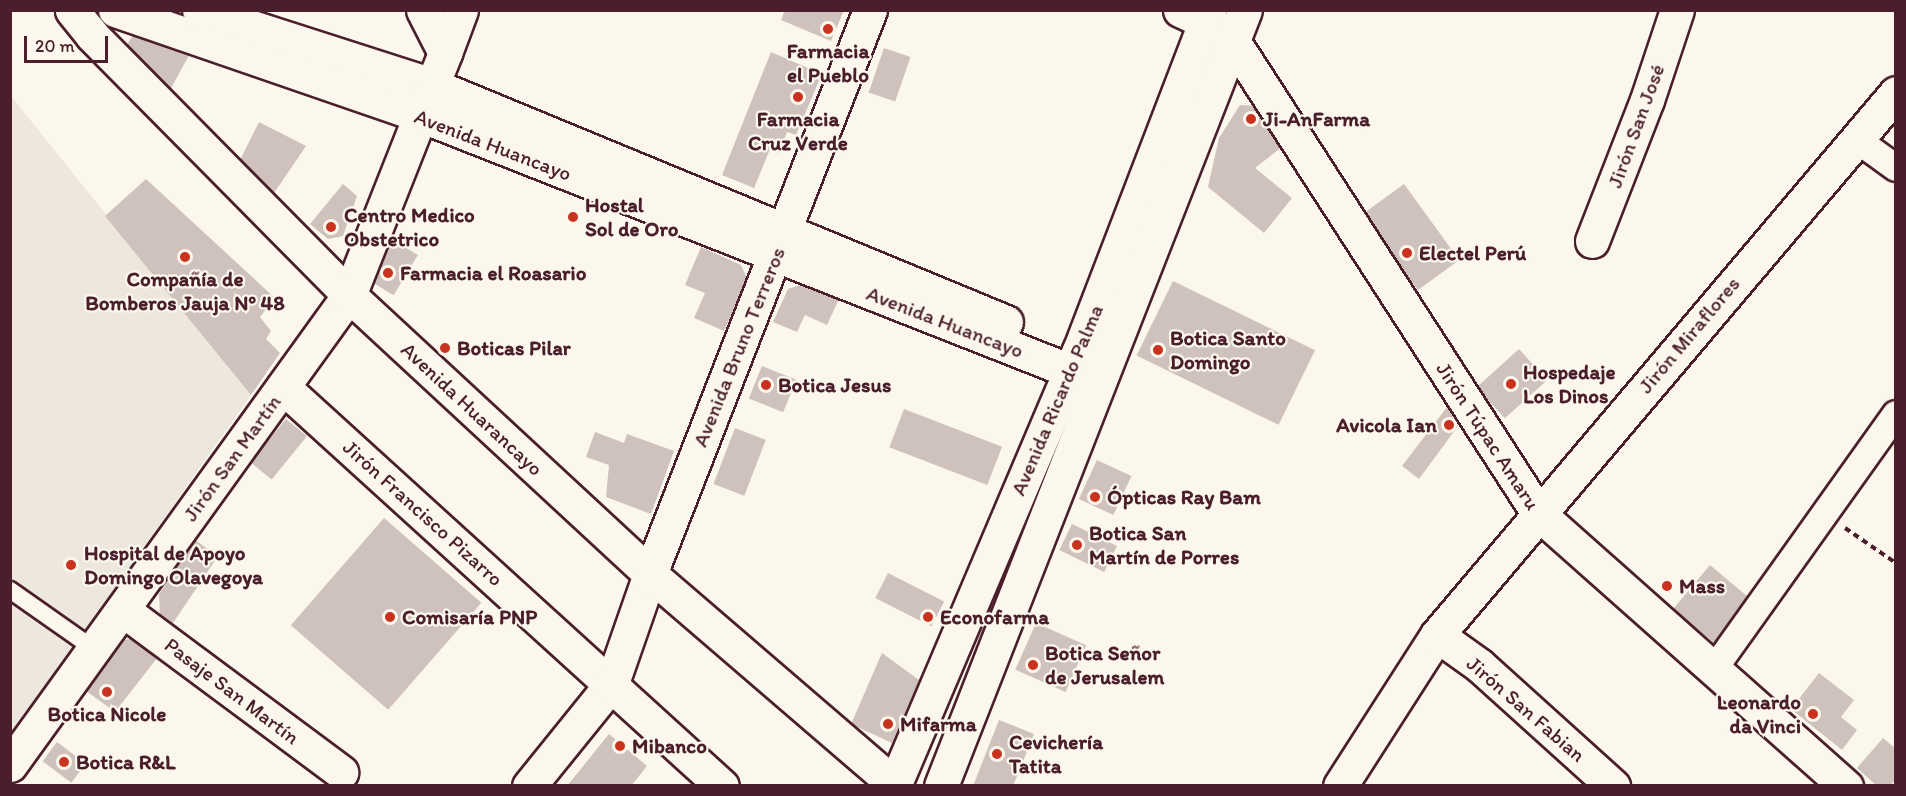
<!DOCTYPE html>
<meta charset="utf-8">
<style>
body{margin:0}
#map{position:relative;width:1906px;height:796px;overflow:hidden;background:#fbf7ec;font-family:Itim,sans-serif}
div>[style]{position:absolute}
.built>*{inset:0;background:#eee7de}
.building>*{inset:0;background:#cfc2bc;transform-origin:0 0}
.path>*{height:4px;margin-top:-2px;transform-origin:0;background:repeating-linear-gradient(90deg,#4a1f2b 0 6px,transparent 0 10.5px)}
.roads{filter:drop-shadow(2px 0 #4a1f2b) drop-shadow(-2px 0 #4a1f2b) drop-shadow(0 2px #4a1f2b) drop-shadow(0 -2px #4a1f2b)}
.service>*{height:16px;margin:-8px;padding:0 8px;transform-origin:8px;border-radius:8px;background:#fbf7ec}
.pedestrian>*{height:26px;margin:-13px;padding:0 13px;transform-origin:13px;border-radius:13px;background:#fbf7ec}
.minor>*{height:33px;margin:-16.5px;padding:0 16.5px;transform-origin:16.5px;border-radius:16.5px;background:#fbf7ec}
.secondary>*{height:33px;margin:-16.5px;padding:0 16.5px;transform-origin:16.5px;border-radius:16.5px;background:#fbf7ec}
.dots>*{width:16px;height:16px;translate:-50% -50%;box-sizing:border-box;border:3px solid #fbf7ec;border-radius:50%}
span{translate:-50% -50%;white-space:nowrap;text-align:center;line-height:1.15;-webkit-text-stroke:4.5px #fbf7ec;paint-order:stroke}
.poi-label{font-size:21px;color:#4a1f2b;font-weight:700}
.left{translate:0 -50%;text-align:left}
.right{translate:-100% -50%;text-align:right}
.street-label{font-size:21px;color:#4a1f2b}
.frame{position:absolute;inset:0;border:12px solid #4a1f2b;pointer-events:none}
.scale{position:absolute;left:24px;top:36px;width:84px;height:27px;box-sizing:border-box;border:3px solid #4a1f2b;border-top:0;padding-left:8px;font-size:18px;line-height:21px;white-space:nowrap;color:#4a1f2b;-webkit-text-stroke:4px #fbf7ec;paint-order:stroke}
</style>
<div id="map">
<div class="built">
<div style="clip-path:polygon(11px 96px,251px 395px,11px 735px)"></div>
</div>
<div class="building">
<div style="clip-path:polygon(785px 10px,844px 10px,831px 41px,781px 20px)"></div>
<div style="clip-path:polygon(138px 27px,193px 48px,170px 90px,125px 48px)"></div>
<div style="left:884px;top:48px;width:28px;height:47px;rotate:19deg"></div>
<div style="clip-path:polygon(771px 52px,822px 74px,796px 135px,787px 132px,779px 153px,770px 149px,754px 188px,722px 175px)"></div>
<div style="clip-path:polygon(1240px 105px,1260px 106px,1283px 146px,1255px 168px,1292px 198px,1264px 233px,1208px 187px,1219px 138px)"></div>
<div style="clip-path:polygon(259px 122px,306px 146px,272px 196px,236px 168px)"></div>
<div style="clip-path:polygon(146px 179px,275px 298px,260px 317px,271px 331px,266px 339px,280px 353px,251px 395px,105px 216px)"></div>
<div style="clip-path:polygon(343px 184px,357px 196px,343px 236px,328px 239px,310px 224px)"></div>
<div style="left:1404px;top:184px;width:94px;height:51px;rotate:54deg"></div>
<div style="left:393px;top:240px;width:29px;height:47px;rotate:31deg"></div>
<div style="clip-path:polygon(701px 247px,741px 265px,747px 278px,724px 331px,694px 318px,705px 293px,685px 285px)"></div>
<div style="left:1173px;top:281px;width:158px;height:83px;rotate:26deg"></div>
<div style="clip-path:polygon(804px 284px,839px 299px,827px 325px,805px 315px,797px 332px,773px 322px,788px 289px)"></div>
<div style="left:1519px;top:349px;width:42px;height:57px;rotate:48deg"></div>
<div style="left:762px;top:366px;width:37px;height:35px;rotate:22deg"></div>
<div style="clip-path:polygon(1447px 407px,1458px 426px,1419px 479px,1402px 466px)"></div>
<div style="left:904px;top:409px;width:105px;height:41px;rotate:21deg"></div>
<div style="left:286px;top:419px;width:27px;height:56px;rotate:39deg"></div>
<div style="left:735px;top:428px;width:33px;height:60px;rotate:21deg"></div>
<div style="clip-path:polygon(595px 432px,624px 443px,627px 434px,674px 451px,651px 514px,606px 497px,609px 465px,586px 457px)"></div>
<div style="left:1097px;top:460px;width:38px;height:43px;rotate:25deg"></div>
<div style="left:384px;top:518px;width:129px;height:142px;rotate:41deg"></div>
<div style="left:1072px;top:524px;width:50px;height:29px;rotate:26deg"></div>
<div style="clip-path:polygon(195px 540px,218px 556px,173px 623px,160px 614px,159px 594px)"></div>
<div style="left:1710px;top:565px;width:59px;height:57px;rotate:40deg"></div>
<div style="left:888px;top:573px;width:63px;height:28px;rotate:27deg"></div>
<div style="left:1036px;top:623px;width:55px;height:51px;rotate:24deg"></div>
<div style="clip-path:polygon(140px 638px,161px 653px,115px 712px,85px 690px,121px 640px)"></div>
<div style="clip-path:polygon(882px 653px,919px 680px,892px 743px,851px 724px)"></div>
<div style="clip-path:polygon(1819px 673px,1854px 700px,1841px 717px,1857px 730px,1842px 750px,1791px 709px)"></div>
<div style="clip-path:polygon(999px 720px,1034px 734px,1013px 786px,973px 786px)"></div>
<div style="clip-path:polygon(609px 734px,647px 766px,631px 786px,567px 786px)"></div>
<div style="clip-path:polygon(1883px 738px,1896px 749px,1896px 779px,1890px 786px,1877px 786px,1857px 768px)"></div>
<div style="left:57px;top:742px;width:36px;height:24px;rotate:37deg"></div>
</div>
<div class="path">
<div style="left:1845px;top:528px;width:62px;rotate:34.5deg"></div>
</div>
<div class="roads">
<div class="service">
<div style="left:10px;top:590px;width:103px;rotate:35.1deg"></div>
</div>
<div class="pedestrian">
<div style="left:1856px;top:139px;width:49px;rotate:35.9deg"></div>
<div style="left:1714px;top:669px;width:313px;rotate:-54.5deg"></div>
</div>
<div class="minor">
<div style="left:115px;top:10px;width:323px;rotate:19deg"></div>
<div style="left:420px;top:115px;width:726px;rotate:21.48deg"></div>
<div style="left:199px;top:10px;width:245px;rotate:17.8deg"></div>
<div style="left:432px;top:85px;width:621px;rotate:22.44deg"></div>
<div style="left:1180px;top:10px;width:29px;rotate:25deg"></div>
<div style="left:1206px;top:22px;width:33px;rotate:35deg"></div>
<div style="left:1233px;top:41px;width:562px;rotate:57.13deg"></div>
<div style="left:1538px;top:513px;width:412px;rotate:41.6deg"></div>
<div style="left:445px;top:53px;width:46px;rotate:-69.6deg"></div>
<div style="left:1592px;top:241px;width:151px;rotate:-68.7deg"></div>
<div style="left:1647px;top:100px;width:95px;rotate:-71.6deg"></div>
<div style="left:283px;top:387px;width:593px;rotate:42.27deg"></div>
<div style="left:123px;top:610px;width:272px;rotate:36.6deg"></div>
<div style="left:1437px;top:635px;width:52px;rotate:35.5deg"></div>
<div style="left:1479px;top:665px;width:181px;rotate:42.1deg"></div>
<div style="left:10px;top:765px;width:580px;rotate:-54.2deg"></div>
<div style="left:349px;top:295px;width:366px;rotate:-134.7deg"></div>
<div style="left:92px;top:35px;width:32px;rotate:-129deg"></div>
<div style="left:529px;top:786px;width:132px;rotate:-51.1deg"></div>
<div style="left:612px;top:683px;width:115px;rotate:-70.8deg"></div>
<div style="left:650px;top:574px;width:605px;rotate:-68.69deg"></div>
<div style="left:1340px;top:786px;width:179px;rotate:-57.3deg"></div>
<div style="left:1437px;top:635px;width:710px;rotate:-49.74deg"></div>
</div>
<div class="secondary">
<div style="left:423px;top:10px;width:48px;rotate:62.9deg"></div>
<div style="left:445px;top:53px;width:260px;rotate:111.6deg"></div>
<div style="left:349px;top:295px;width:410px;rotate:42.8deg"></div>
<div style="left:650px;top:574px;width:322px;rotate:40.7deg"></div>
<div style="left:894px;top:786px;width:473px;rotate:-67deg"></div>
<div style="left:1079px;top:351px;width:365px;rotate:-69deg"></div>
<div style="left:941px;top:786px;width:833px;rotate:-68.61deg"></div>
</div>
</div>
<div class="dots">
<div style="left:828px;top:29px;background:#c8321e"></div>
<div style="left:798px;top:97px;background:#c8321e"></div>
<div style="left:1251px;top:119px;background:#c8321e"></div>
<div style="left:573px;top:217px;background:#c8321e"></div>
<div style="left:331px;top:227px;background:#c8321e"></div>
<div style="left:1407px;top:253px;background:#c8321e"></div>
<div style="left:185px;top:257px;background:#c8321e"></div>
<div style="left:388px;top:273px;background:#c8321e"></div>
<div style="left:445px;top:348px;background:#c8321e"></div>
<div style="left:1158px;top:350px;background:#c8321e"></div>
<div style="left:1511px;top:384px;background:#c8321e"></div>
<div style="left:766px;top:385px;background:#c8321e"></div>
<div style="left:1449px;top:425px;background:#c8321e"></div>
<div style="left:1095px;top:497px;background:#c8321e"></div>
<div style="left:1077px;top:545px;background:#c8321e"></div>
<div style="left:71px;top:565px;background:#c8321e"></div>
<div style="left:1667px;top:586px;background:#c8321e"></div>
<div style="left:390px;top:617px;background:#c8321e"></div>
<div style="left:928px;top:617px;background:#c8321e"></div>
<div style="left:1033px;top:665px;background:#c8321e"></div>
<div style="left:107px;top:692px;background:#c8321e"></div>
<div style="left:1813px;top:714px;background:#c8321e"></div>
<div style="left:888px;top:724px;background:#c8321e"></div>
<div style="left:620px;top:746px;background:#c8321e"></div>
<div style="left:997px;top:754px;background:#c8321e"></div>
<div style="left:64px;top:762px;background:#c8321e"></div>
</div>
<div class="poi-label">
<span style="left:828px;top:63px">Farmacia<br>el Pueblo</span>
<span style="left:798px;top:131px">Farmacia<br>Cruz Verde</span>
<span class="left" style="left:1263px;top:119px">Ji-AnFarma</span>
<span class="left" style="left:585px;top:217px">Hostal<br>Sol de Oro</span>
<span class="left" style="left:344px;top:227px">Centro Medico<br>Obstetrico</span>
<span class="left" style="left:1419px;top:253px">Electel Perú</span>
<span class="left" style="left:400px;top:273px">Farmacia el Roasario</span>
<span style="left:185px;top:291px">Compañía de<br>Bomberos Jauja Nº 48</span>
<span class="left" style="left:1170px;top:350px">Botica Santo<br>Domingo</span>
<span class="left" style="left:457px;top:348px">Boticas Pilar</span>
<span class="left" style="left:1523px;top:384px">Hospedaje<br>Los Dinos</span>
<span class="left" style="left:778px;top:385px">Botica Jesus</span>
<span class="right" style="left:1437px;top:425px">Avicola Ian</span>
<span class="left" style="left:1107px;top:497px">Ópticas Ray Bam</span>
<span class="left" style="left:1089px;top:545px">Botica San<br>Martín de Porres</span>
<span class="left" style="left:84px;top:565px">Hospital de Apoyo<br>Domingo Olavegoya</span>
<span class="left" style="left:1679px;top:586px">Mass</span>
<span class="left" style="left:402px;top:617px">Comisaría PNP</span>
<span class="left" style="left:940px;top:617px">Econofarma</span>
<span class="left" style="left:1045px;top:665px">Botica Señor<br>de Jerusalem</span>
<span class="right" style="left:1801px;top:714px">Leonardo<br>da Vinci</span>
<span style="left:107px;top:714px">Botica Nicole</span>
<span class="left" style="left:900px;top:724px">Mifarma</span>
<span class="left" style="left:1009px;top:754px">Cevichería<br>Tatita</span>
<span class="left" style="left:632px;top:746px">Mibanco</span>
<span class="left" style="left:76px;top:762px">Botica R&amp;L</span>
</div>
<div class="street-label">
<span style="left:1636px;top:126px;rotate:-70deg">Jirón San José</span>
<span style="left:493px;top:145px;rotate:21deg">Avenida Huancayo</span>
<span style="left:945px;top:322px;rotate:21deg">Avenida Huancayo</span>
<span style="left:1689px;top:335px;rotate:-50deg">Jirón Miraflores</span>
<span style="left:739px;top:347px;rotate:-68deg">Avenida Bruno Terreros</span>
<span style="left:1057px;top:400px;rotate:-67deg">Avenida Ricardo Palma</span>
<span style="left:472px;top:409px;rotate:43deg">Avenida Huarancayo</span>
<span style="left:1488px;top:436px;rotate:57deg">Jirón Túpac Amaru</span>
<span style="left:232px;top:458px;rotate:-54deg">Jirón San Martín</span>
<span style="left:423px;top:513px;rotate:42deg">Jirón Francisco Pizarro</span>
<span style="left:232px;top:691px;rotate:37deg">Pasaje San Martín</span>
<span style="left:1526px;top:709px;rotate:41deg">Jirón San Fabian</span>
</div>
<div class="frame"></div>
<div class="scale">20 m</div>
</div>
